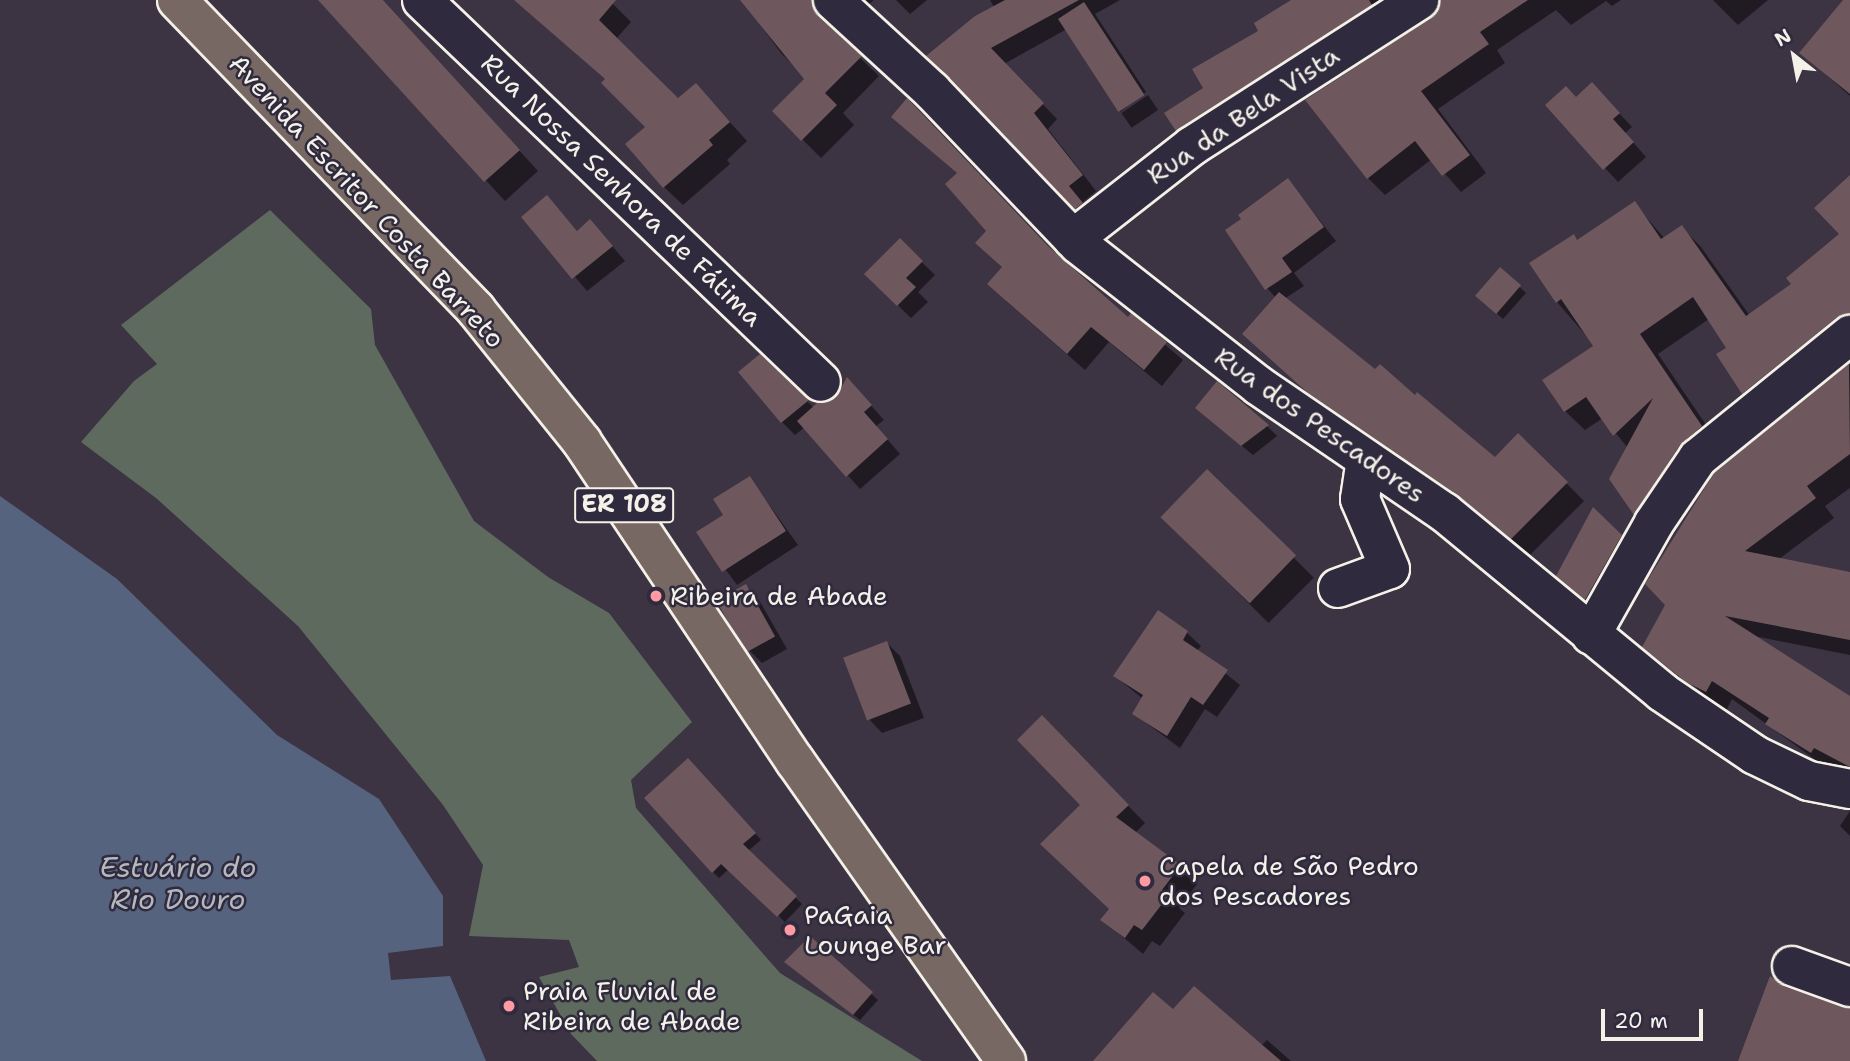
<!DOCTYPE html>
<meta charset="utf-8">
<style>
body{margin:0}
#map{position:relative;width:1850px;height:1061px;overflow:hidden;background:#3c3343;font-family:"Shantell Sans",sans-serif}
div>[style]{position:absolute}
.green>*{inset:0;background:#5f6a5f}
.water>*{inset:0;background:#56637f}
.shadow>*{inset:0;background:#0007;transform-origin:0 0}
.building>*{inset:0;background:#6e585d;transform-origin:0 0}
.roads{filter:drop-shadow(2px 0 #f4f1e8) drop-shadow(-2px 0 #f4f1e8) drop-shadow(0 2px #f4f1e8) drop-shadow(0 -2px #f4f1e8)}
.minor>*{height:38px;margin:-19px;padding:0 19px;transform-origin:19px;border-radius:19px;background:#2f2a3d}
.major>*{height:38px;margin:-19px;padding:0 19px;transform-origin:19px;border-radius:19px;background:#776864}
.dots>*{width:19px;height:19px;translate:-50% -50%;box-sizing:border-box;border:4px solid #2f2a3d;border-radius:50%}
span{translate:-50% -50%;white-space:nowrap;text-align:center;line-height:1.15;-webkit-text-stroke:5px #2f2a3d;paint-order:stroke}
.shield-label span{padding:2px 5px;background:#2f2a3d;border:2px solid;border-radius:5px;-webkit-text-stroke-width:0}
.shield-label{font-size:24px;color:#f4f1e8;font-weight:700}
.street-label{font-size:26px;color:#f4f1e8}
.poi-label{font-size:26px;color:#f4f1e8}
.left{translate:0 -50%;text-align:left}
.water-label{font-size:28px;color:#b5b8be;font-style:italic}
.north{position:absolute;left:1759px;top:21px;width:70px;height:70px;-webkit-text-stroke:5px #2f2a3d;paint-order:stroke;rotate:329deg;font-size:19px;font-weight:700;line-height:28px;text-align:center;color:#f4f1e8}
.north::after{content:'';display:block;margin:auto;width:24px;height:32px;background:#f4f1e8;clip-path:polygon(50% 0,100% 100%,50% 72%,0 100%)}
.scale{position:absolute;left:1601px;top:1009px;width:102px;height:32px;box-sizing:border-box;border:4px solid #f4f1e8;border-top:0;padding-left:9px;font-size:21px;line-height:24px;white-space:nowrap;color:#f4f1e8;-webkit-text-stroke:5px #2f2a3d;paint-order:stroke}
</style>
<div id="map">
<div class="green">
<div style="clip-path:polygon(270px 210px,371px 309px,375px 345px,474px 521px,548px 577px,609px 613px,692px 722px,631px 780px,636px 808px,780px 973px,922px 1061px,597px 1061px,571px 1034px,539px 977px,579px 967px,569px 940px,469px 936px,483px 865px,443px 805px,298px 626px,156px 498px,81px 442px,134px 381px,157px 364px,121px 325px)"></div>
</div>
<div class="water">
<div style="clip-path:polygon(0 496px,117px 579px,277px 735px,379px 799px,443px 896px,443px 946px,388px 953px,391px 980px,450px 976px,486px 1061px,0 1061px)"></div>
</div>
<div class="shadow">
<div style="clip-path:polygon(320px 0,383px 0,538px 171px,505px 201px)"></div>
<div style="clip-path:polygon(516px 0,609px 0,631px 22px,616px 39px,678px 101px,696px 85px,747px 141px,727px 160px,730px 164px,683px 205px,664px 187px,648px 127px,606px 80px)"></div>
<div style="clip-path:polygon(742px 0,844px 0,830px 14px,836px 35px,879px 76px,843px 113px,854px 125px,821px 158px,774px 111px,807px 79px,781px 53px)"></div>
<div style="clip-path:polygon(856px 0,874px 0,869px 4px)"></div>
<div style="clip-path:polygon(896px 0,927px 0,910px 14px)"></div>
<div style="clip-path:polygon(990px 0,1120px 0,1095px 14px,1146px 92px,1120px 112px,1067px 29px,1004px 64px,1057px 119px,1048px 129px,1096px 191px,1083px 202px,1097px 219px,1092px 223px,929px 56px,994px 7px)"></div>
<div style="clip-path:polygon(1294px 0,1429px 0,1195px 148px,1177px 130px,1206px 89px)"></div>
<div style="clip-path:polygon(1443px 0,1621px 0,1612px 6px,1606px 1px,1571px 25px,1556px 10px,1497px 50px,1505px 63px,1438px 109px,1486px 173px,1461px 192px,1432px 159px,1385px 195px,1368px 178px)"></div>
<div style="clip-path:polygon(1713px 0,1768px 0,1738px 25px)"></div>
<div style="clip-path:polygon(1846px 0,1850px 0,1850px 96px,1802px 53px)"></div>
<div style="left:1148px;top:95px;width:18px;height:32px;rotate:56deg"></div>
<div style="clip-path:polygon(1605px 98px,1632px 127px,1625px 133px,1646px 157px,1618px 182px,1547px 105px)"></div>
<div style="clip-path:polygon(893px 117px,1128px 319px,1131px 316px,1183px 360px,1162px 386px,1109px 342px,1085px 370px,1006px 301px,1004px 268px,958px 174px)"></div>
<div style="clip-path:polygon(1850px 178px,1850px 342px,1763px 412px,1744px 393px,1719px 354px,1728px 348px,1709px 319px,1658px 354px,1721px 447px,1654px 533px,1635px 514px,1628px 448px,1603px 418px,1585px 430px,1565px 411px,1595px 346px,1557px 302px,1574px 237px,1578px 241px,1634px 203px,1665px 239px,1681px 227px,1701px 247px,1750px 316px,1793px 284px,1841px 235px)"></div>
<div style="clip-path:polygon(1288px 180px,1336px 241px,1294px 273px,1304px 286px,1284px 299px,1375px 372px,1495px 459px,1518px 435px,1584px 501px,1530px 555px,1476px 511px,1328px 410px,1262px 352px,1276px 298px,1267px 288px)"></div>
<div style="clip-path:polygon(547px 197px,578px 232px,603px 235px,625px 261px,587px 291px,524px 217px)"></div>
<div style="clip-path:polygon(900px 241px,935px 275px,918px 292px,928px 302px,911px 318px,866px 274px)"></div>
<div style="clip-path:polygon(1500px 269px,1526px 293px,1503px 319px,1483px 301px)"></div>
<div style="clip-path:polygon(760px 356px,814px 408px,860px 393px,884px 420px,876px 426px,900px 454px,860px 489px,805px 427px,795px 435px,782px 422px)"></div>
<div style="clip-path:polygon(1850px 365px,1850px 488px,1825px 506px,1834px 518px,1779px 559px,1850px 573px,1850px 655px,1754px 636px,1850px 698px,1850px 774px,1831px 771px,1732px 699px,1726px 711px,1644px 647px,1667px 605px,1716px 474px)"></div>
<div style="clip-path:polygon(1208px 418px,1267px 426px,1277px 436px,1253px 455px)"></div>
<div style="left:1207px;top:471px;width:151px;height:64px;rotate:45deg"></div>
<div style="clip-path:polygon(750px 478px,798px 545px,737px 585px,699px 533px,726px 515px)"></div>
<div style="clip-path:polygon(1594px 510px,1634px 550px,1599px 612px,1558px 575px)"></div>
<div style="clip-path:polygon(746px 586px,759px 600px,787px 649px,762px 663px,749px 650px)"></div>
<div style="clip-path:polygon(1158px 613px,1187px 633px,1201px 646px,1197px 651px,1240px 685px,1217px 717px,1205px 709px,1180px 748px,1134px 714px,1143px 699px,1115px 676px)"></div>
<div style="clip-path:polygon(887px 643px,900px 656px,924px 718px,882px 733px,869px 719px)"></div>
<div style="clip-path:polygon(1042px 718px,1145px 823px,1135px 833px,1197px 884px,1179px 908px,1185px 913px,1160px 946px,1152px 941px,1143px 954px,1103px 920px,1111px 909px,1083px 805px)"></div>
<div style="clip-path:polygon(694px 766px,761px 840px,748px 851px,802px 904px,785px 922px,729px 869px,719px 878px,713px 872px)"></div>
<div style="clip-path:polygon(1850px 811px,1850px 836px,1840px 826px)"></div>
<div style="clip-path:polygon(810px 938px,878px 1000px,860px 1020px,793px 968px)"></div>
<div style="clip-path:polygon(1174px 1012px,1261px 1046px,1267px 1040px,1291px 1061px,1097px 1061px)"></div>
</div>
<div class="building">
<div style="clip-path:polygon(318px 0,383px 0,520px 150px,484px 182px)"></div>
<div style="clip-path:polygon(514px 0,616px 0,599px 20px,678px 98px,696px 83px,730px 122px,709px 140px,713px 145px,663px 188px,625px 144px,645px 127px,601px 83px,605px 79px)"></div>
<div style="clip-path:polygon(740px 0,812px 0,818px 16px,862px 56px,825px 93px,837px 105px,801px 141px,772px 111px,804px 79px)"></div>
<div style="clip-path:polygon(1005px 0,1079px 0,991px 48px,1044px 103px,1034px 113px,1083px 175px,1069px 186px,1083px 203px,1075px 209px,926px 56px,975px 16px)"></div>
<div style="clip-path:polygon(1291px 0,1369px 0,1372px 5px,1176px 131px,1164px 113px,1203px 88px,1192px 69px,1258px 31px,1254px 23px)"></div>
<div style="clip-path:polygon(1441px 0,1528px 0,1480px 32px,1489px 44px,1421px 91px,1470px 155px,1442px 176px,1415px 141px,1367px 179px,1305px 100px,1431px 18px)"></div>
<div style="clip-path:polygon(1843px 0,1850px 0,1850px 94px,1799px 53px)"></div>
<div style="left:1084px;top:2px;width:111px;height:31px;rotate:57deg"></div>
<div style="clip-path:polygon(1592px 82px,1620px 113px,1613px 119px,1634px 142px,1603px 170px,1545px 105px,1566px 86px,1576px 97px)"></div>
<div style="clip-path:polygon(907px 98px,1048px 246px,1128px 317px,1131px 313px,1167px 342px,1144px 370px,1091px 327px,1067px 354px,987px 284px,1002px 267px,975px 243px,986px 231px,945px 184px,957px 173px,891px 117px)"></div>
<div style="clip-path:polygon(1850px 175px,1850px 314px,1836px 318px,1742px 394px,1716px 354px,1726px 348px,1693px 297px,1640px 334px,1702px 426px,1680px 445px,1634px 515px,1609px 479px,1653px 398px,1613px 436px,1586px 397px,1564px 412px,1542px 380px,1593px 346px,1561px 299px,1556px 303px,1529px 263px,1574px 234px,1577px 240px,1635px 201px,1661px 239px,1682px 225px,1746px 316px,1791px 284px,1786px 278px,1839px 234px,1814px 208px)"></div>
<div style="clip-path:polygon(1288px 178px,1324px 227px,1282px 258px,1292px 272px,1265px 290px,1225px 230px,1241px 219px,1238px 215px)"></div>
<div style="clip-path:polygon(547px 195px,577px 231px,590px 219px,613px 246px,572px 279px,521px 217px)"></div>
<div style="clip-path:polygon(900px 238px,923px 261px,906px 278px,916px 287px,897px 306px,864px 274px)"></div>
<div style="left:1500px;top:267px;width:28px;height:38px;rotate:41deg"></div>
<div style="clip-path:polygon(1279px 292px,1375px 369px,1380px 364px,1415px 395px,1417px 392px,1495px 457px,1518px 433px,1568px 482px,1511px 539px,1456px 494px,1308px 393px,1242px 334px)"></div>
<div style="clip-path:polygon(760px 354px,809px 400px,781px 423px,738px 372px)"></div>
<div style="clip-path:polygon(1849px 364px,1850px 454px,1807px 486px,1816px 498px,1745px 551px,1850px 572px,1850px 640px,1725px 616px,1850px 696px,1850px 767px,1814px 748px,1811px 753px,1765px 724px,1769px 718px,1712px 681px,1706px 692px,1686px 682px,1642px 647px,1665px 605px,1645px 584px,1714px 473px)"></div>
<div style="clip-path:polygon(847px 377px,872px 405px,864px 412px,888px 439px,846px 477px,797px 421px,817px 403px,836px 398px)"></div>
<div style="clip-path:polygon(1217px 381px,1269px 425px,1241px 446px,1195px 408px)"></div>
<div style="left:1207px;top:469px;width:124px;height:67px;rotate:44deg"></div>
<div style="clip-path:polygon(750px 476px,786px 531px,722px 572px,696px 532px,723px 515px,713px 499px)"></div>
<div style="clip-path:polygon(1593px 507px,1622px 535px,1585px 600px,1556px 576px)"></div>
<div style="left:746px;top:584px;width:60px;height:34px;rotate:61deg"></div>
<div style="clip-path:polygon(1158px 610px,1188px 631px,1183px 640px,1228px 670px,1203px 705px,1191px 697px,1167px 736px,1132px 714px,1143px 695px,1113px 676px)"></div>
<div style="left:887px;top:641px;width:67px;height:47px;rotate:69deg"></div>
<div style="clip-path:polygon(1042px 715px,1129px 805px,1116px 817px,1181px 865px,1162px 890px,1169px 895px,1142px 930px,1134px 925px,1125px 938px,1100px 920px,1109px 909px,1040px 844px,1080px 805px,1017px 740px)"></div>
<div style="clip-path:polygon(688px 758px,756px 833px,743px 844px,797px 896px,777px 917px,721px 864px,712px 873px,644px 798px)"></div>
<div style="clip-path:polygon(810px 936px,873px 992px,853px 1015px,784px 962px)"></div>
<div style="clip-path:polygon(1770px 976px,1785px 987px,1850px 1008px,1850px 1061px,1738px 1061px)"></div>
<div style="clip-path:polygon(1194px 986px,1281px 1061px,1093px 1061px,1153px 992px,1173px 1009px)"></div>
</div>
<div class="roads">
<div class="minor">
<div style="left:422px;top:0;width:552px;rotate:43.75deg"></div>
<div style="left:833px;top:0;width:134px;rotate:42.6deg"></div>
<div style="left:932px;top:91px;width:211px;rotate:46.3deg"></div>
<div style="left:1078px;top:244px;width:230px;rotate:38.1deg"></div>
<div style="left:1259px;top:386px;width:224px;rotate:34.3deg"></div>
<div style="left:1444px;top:512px;width:283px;rotate:39.5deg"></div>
<div style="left:1662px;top:692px;width:112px;rotate:34.1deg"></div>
<div style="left:1755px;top:755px;width:60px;rotate:25.7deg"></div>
<div style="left:1809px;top:781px;width:42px;rotate:11deg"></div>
<div style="left:1073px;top:239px;width:151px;rotate:-38deg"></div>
<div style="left:1192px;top:146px;width:270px;rotate:-32.7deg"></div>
<div style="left:1338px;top:588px;width:55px;rotate:-20.1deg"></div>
<div style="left:1390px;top:569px;width:76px;rotate:-113.2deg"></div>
<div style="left:1360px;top:499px;width:40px;rotate:-81.5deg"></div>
<div style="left:1591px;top:635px;width:129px;rotate:-60.6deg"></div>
<div style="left:1654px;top:523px;width:78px;rotate:-55.9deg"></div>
<div style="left:1698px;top:458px;width:196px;rotate:-39deg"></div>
<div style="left:1792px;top:966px;width:62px;rotate:19.9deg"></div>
</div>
<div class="major">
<div style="left:177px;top:0;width:431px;rotate:46deg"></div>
<div style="left:476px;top:310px;width:169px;rotate:51.2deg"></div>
<div style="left:582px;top:442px;width:384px;rotate:56.3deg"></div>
<div style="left:795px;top:761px;width:367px;rotate:54.9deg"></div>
</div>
</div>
<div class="dots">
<div style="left:656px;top:596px;background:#ff9aa2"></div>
<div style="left:1145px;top:881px;background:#ff9aa2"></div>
<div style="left:790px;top:930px;background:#ff9aa2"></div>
<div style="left:509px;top:1006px;background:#ff9aa2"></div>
</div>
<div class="shield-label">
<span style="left:624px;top:505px">ER 108</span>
</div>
<div class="street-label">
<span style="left:1243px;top:115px;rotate:-34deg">Rua da Bela Vista</span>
<span style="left:622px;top:190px;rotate:44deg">Rua Nossa Senhora de Fátima</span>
<span style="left:367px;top:201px;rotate:47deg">Avenida Escritor Costa Barreto</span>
<span style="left:1320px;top:425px;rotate:35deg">Rua dos Pescadores</span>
</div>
<div class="poi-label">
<span class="left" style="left:670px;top:596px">Ribeira de Abade</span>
<span class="left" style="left:1159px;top:881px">Capela de São Pedro<br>dos Pescadores</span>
<span class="left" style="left:804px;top:930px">PaGaia<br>Lounge Bar</span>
<span class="left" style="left:523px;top:1006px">Praia Fluvial de<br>Ribeira de Abade</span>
</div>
<div class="water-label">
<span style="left:178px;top:883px">Estuário do<br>Rio Douro</span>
</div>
<div class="north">N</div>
<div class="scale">20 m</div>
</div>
